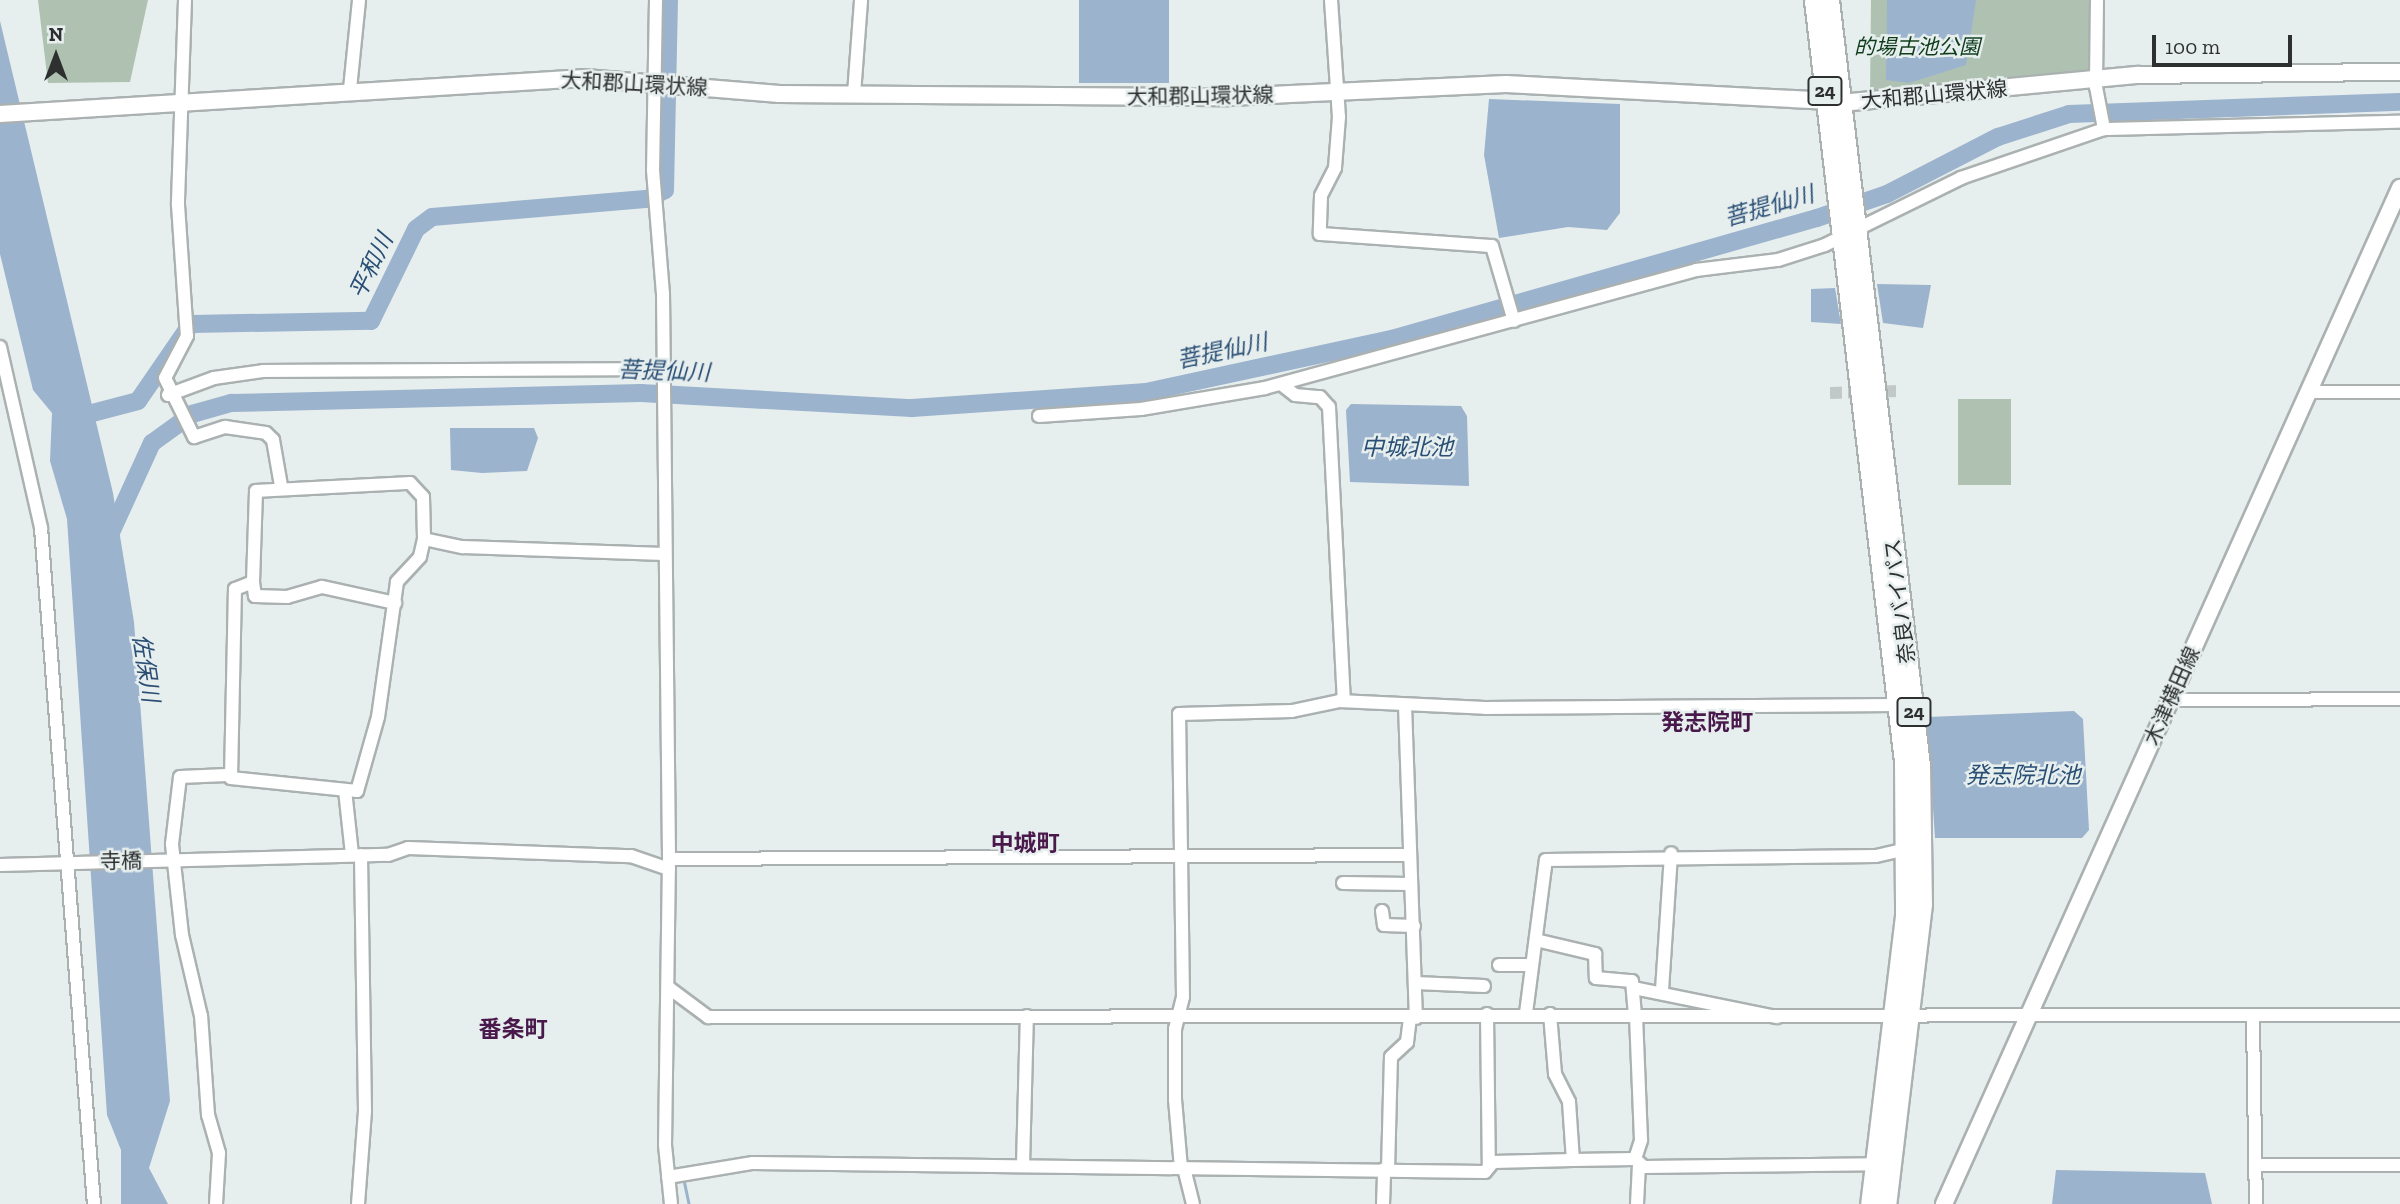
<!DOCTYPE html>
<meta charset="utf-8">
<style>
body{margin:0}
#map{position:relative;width:2400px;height:1204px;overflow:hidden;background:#e7eeee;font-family:"Zilla Slab","Noto Sans JP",serif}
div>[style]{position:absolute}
.green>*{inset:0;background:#afc2b1;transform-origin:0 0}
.water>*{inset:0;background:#9bb3cd;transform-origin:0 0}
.stream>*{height:2.5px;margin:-1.25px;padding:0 1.25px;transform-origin:1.25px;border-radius:1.25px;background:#9bb3cd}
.river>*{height:18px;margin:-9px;padding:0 9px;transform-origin:9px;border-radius:9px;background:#9bb3cd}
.minor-tunnel>*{height:12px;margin-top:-6px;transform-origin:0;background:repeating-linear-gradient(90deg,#c2c8c8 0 12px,transparent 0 18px)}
.roads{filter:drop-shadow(2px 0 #abb1b1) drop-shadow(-2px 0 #abb1b1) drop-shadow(0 2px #abb1b1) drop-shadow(0 -2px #abb1b1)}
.minor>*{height:12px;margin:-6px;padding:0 6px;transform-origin:6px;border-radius:6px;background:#fff}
.major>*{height:16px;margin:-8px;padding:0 8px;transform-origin:8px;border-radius:8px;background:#fff}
.highway>*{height:19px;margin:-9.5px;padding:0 9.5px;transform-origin:9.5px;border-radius:9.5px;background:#fff}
span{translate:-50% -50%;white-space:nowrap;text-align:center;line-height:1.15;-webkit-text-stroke:5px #e7eeee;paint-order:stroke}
.shield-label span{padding:2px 5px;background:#e7eeee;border:2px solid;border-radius:5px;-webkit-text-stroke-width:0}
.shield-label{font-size:19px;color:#2e3030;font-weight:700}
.park-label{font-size:21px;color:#0e3c1b;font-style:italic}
.street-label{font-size:21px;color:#2e3030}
.water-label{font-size:23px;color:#2a4f75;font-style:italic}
.neighbourhood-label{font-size:23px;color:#48194a;font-weight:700}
.north{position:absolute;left:21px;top:21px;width:70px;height:70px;-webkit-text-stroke:5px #e7eeee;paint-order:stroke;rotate:0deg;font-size:19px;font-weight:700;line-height:28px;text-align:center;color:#2e3030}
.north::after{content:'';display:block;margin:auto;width:24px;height:32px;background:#2e3030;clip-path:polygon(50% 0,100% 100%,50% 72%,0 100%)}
.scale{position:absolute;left:2152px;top:35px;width:140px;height:32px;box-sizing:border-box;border:4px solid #2e3030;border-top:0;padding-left:9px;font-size:21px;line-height:24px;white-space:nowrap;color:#2e3030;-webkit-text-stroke:5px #e7eeee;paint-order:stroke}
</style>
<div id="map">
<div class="green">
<div style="clip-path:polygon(38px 0,148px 0,130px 82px,48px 83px)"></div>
<div style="clip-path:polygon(1871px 0,2091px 0,2092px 72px,1870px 93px)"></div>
<div style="left:2011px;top:399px;width:86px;height:53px;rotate:90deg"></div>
</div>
<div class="water">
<div style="left:1079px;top:0;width:90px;height:83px"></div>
<div style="clip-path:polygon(1887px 0,1976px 0,1966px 65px,1909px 83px,1886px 80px)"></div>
<div style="clip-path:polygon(0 21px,113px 493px,134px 622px,170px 1101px,149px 1168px,168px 1204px,121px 1204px,121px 1150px,107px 1115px,67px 519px,50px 461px,52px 413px,33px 390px,0 254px)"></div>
<div style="clip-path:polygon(1489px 99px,1620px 104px,1620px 213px,1607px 230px,1568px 227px,1499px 238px,1484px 155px)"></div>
<div style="clip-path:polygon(1877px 284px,1931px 285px,1923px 328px,1883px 323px)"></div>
<div style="clip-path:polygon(1835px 288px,1841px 324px,1811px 322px,1811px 289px)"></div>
<div style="clip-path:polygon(1351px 404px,1461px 406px,1467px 416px,1469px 486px,1350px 482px,1346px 410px)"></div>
<div style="clip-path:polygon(450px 428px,534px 428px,538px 438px,527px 471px,482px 473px,451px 470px)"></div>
<div style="clip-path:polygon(2074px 711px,2083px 719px,2089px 830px,2082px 838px,1935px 838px,1927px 717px)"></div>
<div style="clip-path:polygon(2056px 1170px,2205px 1173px,2212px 1204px,2052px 1204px)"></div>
</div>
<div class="stream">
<div style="left:684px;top:1180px;width:25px;rotate:78deg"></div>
</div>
<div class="river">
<div style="left:80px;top:426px;width:10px;rotate:-84deg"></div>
<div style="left:81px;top:416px;width:59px;rotate:-14.7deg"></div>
<div style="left:138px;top:401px;width:93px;rotate:-55.5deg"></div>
<div style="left:191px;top:324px;width:180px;rotate:-1deg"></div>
<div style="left:371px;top:321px;width:102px;rotate:-63.9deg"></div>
<div style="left:416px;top:229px;width:20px;rotate:-37deg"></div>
<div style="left:432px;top:217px;width:217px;rotate:-4.8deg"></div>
<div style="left:648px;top:199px;width:19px;rotate:-28deg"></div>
<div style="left:665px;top:190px;width:190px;rotate:-88.8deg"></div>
<div style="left:108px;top:539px;width:106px;rotate:-65.4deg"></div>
<div style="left:152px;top:443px;width:49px;rotate:-35.9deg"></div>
<div style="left:192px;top:414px;width:41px;rotate:-15.8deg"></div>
<div style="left:231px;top:403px;width:410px;rotate:-1.4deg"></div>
<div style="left:641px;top:393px;width:271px;rotate:3.2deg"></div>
<div style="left:912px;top:408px;width:235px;rotate:-3.9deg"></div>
<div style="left:1146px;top:392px;width:252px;rotate:-12.2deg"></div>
<div style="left:1392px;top:339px;width:442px;rotate:-15.9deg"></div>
<div style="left:1817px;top:218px;width:74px;rotate:-18.9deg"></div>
<div style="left:1887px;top:194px;width:125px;rotate:-27.2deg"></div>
<div style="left:1998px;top:137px;width:75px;rotate:-17.9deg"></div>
<div style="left:2069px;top:114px;width:331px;rotate:-2.1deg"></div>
</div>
<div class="minor-tunnel">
<div style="left:1830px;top:393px;width:70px;rotate:-1.6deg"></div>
</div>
<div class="roads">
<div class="minor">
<div style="left:185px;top:0;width:205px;rotate:92deg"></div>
<div style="left:178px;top:205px;width:131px;rotate:86.1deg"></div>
<div style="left:187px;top:336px;width:47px;rotate:117.6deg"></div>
<div style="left:165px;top:378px;width:66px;rotate:63.8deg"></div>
<div style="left:194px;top:437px;width:33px;rotate:-18deg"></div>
<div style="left:225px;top:427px;width:41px;rotate:8.3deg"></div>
<div style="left:266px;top:433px;width:10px;rotate:45deg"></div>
<div style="left:273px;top:440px;width:47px;rotate:80.1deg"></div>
<div style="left:656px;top:0;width:170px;rotate:91deg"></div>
<div style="left:653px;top:170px;width:123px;rotate:85.4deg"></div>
<div style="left:663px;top:293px;width:566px;rotate:89.39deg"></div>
<div style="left:669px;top:859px;width:286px;rotate:90.8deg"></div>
<div style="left:665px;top:1145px;width:59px;rotate:84.2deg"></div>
<div style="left:1331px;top:0;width:117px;rotate:86.1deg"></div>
<div style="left:1339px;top:117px;width:51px;rotate:94.5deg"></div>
<div style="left:1335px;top:168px;width:31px;rotate:117deg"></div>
<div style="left:1321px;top:196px;width:38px;rotate:92deg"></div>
<div style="left:1320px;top:234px;width:172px;rotate:4deg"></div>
<div style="left:1492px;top:246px;width:78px;rotate:73.7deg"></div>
<div style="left:2097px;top:0;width:87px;rotate:90.7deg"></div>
<div style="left:2096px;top:87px;width:43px;rotate:79.2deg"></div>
<div style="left:350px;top:89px;width:89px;rotate:-84.2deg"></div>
<div style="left:854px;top:94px;width:94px;rotate:-85.7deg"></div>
<div style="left:0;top:347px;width:186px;rotate:77.2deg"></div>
<div style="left:41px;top:528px;width:678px;rotate:85.52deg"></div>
<div style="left:1281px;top:384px;width:18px;rotate:38deg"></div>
<div style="left:1295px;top:395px;width:25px;rotate:5deg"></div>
<div style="left:1320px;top:397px;width:13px;rotate:48deg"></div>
<div style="left:1329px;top:407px;width:294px;rotate:87.1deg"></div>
<div style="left:2308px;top:392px;width:92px"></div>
<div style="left:168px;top:395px;width:49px;rotate:-20.3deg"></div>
<div style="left:214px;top:378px;width:49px;rotate:-8.1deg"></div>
<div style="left:263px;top:371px;width:399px;rotate:-0.3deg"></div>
<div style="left:1039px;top:416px;width:102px;rotate:-3.9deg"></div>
<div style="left:1141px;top:409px;width:126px;rotate:-9.6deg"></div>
<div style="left:1265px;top:388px;width:447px;rotate:-15.3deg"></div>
<div style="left:1696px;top:270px;width:83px;rotate:-7deg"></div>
<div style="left:1778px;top:260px;width:49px;rotate:-17.7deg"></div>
<div style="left:1825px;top:245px;width:152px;rotate:-26.2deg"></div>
<div style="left:1961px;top:178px;width:151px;rotate:-18.9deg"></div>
<div style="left:2104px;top:129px;width:296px;rotate:-1.4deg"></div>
<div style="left:410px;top:483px;width:19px;rotate:47deg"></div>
<div style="left:423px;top:497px;width:42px;rotate:88.6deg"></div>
<div style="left:424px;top:539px;width:18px;rotate:103deg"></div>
<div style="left:420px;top:557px;width:34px;rotate:133deg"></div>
<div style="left:397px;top:582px;width:136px;rotate:98deg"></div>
<div style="left:378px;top:717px;width:77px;rotate:105.8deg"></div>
<div style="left:357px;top:791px;width:127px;rotate:-174.1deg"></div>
<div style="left:231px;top:778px;width:189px;rotate:-88.8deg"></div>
<div style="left:235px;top:589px;width:19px;rotate:-21deg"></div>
<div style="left:253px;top:582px;width:91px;rotate:-88.1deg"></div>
<div style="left:256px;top:491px;width:154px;rotate:-3deg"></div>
<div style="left:424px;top:539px;width:40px;rotate:12deg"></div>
<div style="left:463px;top:547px;width:201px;rotate:2deg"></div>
<div style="left:253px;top:582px;width:14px;rotate:82deg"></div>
<div style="left:255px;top:596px;width:32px;rotate:2deg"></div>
<div style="left:287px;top:597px;width:36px;rotate:-16deg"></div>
<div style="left:322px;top:587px;width:75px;rotate:12.4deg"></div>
<div style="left:2170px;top:700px;width:230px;rotate:-0.2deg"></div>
<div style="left:1405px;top:705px;width:313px;rotate:88deg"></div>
<div style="left:345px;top:790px;width:64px;rotate:83.8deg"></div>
<div style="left:669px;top:859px;width:740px;rotate:-0.31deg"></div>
<div style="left:0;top:865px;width:388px;rotate:-1.5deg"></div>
<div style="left:388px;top:855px;width:21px;rotate:-19deg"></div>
<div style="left:408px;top:848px;width:223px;rotate:2.1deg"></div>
<div style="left:631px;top:856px;width:40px;rotate:18.9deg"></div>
<div style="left:1343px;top:883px;width:66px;rotate:0.9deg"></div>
<div style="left:1382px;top:911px;width:14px;rotate:82deg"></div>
<div style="left:1384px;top:925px;width:30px;rotate:2deg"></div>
<div style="left:1540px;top:941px;width:57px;rotate:13.3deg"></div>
<div style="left:1595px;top:954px;width:24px;rotate:88deg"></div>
<div style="left:1596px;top:978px;width:36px;rotate:5deg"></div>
<div style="left:1632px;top:981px;width:36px;rotate:85deg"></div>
<div style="left:1499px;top:965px;width:31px"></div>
<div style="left:1416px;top:983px;width:68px;rotate:2.5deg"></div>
<div style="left:669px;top:988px;width:49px;rotate:36.6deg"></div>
<div style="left:708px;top:1017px;width:1692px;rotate:-0.07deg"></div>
<div style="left:1634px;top:988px;width:146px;rotate:11.5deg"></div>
<div style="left:1662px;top:990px;width:137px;rotate:-86.2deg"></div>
<div style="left:1526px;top:1013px;width:154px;rotate:-82.6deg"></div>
<div style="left:1546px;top:860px;width:330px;rotate:-0.7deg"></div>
<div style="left:1876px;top:856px;width:32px;rotate:-13deg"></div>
<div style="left:1487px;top:1014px;width:153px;rotate:89.3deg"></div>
<div style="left:1550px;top:1014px;width:60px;rotate:85.2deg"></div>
<div style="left:1555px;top:1074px;width:31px;rotate:63deg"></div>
<div style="left:1569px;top:1102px;width:58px;rotate:86.1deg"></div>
<div style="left:2253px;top:1019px;width:185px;rotate:89.1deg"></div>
<div style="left:1635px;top:1159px;width:20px;rotate:-72deg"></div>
<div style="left:1641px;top:1140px;width:122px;rotate:-92.3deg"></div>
<div style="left:1023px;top:1165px;width:149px;rotate:-88.5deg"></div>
<div style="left:2256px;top:1165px;width:144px"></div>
<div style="left:1181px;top:1168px;width:68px;rotate:-95deg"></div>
<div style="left:1175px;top:1100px;width:71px;rotate:-90deg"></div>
<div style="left:1175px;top:1029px;width:33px;rotate:-76deg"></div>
<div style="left:1183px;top:997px;width:283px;rotate:-90.8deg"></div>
<div style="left:1179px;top:714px;width:113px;rotate:-1.5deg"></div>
<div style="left:1292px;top:711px;width:48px;rotate:-12deg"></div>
<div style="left:1339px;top:701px;width:146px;rotate:2.7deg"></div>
<div style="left:1485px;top:708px;width:413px;rotate:-0.4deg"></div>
<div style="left:1184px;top:1168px;width:37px;rotate:76deg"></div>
<div style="left:1388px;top:1170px;width:113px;rotate:-88.5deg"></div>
<div style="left:1391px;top:1057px;width:22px;rotate:-43deg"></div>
<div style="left:1407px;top:1042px;width:25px;rotate:-83deg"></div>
<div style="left:668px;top:1177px;width:86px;rotate:-9.4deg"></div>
<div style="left:753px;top:1163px;width:732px;rotate:0.7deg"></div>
<div style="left:1485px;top:1172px;width:13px;rotate:-51deg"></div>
<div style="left:1493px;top:1162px;width:80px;rotate:-1.4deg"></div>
<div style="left:1573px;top:1160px;width:62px;rotate:-0.9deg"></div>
<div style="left:1635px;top:1159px;width:12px;rotate:42deg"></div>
<div style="left:1644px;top:1167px;width:232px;rotate:-0.7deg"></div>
<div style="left:216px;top:1204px;width:51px;rotate:-86.6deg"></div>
<div style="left:219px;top:1153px;width:40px;rotate:-106deg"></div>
<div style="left:208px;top:1115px;width:99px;rotate:-94deg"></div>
<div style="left:201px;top:1016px;width:83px;rotate:-103.2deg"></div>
<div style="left:182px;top:935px;width:92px;rotate:-96.3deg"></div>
<div style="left:172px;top:844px;width:67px;rotate:-83.2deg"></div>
<div style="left:180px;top:777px;width:47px;rotate:-2.4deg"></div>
<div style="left:358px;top:1204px;width:93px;rotate:-85.7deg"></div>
<div style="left:365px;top:1111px;width:256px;rotate:-90.9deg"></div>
<div style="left:1383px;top:1204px;width:35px;rotate:-88deg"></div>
<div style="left:1637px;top:1204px;width:40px;rotate:-87.1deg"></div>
</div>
<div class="major">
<div style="left:0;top:114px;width:586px;rotate:-3.52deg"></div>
<div style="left:585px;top:78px;width:195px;rotate:4.7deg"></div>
<div style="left:779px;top:94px;width:450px;rotate:0.4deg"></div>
<div style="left:1229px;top:97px;width:277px;rotate:-2.7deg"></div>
<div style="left:1506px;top:84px;width:345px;rotate:3deg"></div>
<div style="left:1851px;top:102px;width:289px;rotate:-5.4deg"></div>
<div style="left:2139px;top:75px;width:261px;rotate:-0.7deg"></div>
<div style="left:1944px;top:1204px;width:1114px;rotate:-65.83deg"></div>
</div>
<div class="highway">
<div style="left:1814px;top:0;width:766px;rotate:83.26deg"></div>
<div style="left:1904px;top:761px;width:155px;rotate:89.6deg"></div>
<div style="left:1905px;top:916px;width:290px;rotate:96.9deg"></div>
<div style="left:1829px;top:0;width:770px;rotate:83.22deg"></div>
<div style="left:1920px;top:765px;width:139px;rotate:89.2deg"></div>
<div style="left:1922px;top:904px;width:302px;rotate:96.8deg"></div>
</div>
</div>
<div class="shield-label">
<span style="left:1825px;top:91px">24</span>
<span style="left:1914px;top:712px">24</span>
</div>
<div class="park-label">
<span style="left:1917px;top:47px">的場古池公園</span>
</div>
<div class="street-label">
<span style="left:634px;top:84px;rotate:3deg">大和郡山環状線</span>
<span style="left:1934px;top:95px;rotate:-5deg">大和郡山環状線</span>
<span style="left:1200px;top:96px;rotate:-1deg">大和郡山環状線</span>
<span style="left:1900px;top:601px;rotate:-97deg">奈良バイパス</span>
<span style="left:2172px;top:696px;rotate:-66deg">木津横田線</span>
<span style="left:121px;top:861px;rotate:-1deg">寺橋</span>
</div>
<div class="water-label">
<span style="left:1769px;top:206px;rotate:-16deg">菩提仙川</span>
<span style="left:371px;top:266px;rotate:-64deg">平和川</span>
<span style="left:1222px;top:351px;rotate:-12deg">菩提仙川</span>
<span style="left:664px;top:371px;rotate:2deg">菩提仙川</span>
<span style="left:1407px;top:447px">中城北池</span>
<span style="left:146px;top:668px;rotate:81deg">佐保川</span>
<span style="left:2023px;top:775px">発志院北池</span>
</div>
<div class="neighbourhood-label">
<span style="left:1707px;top:722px">発志院町</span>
<span style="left:1025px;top:843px">中城町</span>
<span style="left:513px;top:1029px">番条町</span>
</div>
<div class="north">N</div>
<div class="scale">100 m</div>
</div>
